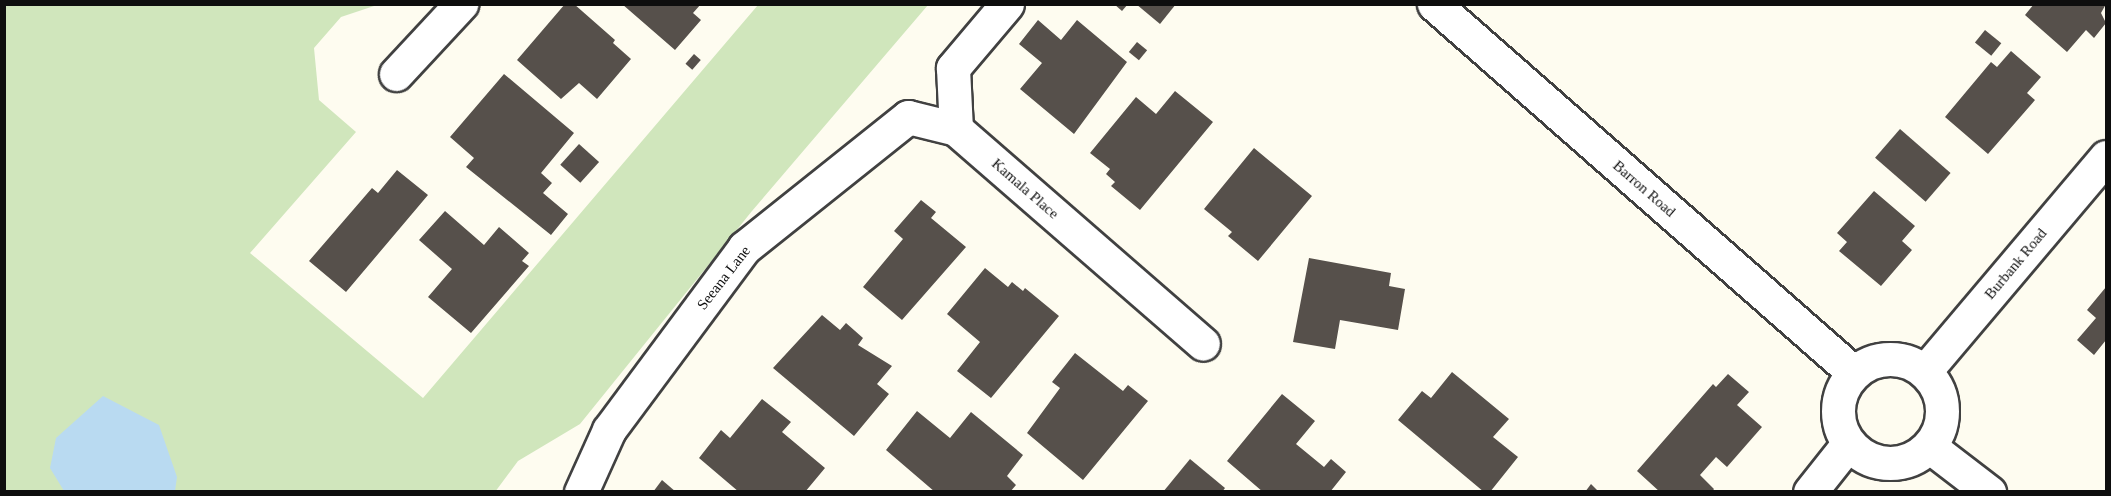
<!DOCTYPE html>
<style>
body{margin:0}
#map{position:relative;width:2111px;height:496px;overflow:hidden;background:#fefcf0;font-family:Georgia,serif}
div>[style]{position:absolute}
.green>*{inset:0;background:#d0e6bc}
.water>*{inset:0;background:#b9daf1}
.building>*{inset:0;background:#56504b;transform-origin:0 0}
.roads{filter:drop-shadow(2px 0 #414141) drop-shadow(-2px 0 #414141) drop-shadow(0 2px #414141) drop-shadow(0 -2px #414141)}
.minor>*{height:33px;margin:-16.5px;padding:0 16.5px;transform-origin:16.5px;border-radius:16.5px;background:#fff}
.minor>.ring{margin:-16.5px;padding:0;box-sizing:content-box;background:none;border:33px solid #fff;border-radius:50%}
span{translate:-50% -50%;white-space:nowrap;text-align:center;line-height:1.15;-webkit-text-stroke:6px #fff;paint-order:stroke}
.street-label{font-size:15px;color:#0e0e0e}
.frame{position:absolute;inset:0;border:6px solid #0e0e0e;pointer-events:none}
</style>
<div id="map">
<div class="green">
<div style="clip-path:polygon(4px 5px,377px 5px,341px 17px,314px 48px,319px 100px,356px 132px,250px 253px,423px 398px,758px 5px,928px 5px,752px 211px,580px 424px,518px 461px,495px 492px,5px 491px)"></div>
</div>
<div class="water">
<div style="clip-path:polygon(103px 396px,159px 425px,177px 477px,175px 491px,64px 491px,50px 468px,56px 438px)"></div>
</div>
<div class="building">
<div style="clip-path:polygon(565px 4px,574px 4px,615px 40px,613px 43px,631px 59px,597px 99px,579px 83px,561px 99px,517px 60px)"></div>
<div style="clip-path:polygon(622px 4px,701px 4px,693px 13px,701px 20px,675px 50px)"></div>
<div style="clip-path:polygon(1114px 4px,1128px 4px,1122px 11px)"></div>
<div style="clip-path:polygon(1136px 4px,1176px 4px,1160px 24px)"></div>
<div style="clip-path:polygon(2034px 4px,2106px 4px,2101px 13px,2106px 23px,2094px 38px,2086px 30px,2067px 52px,2025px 15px)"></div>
<div style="clip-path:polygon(1038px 20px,1061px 40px,1077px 20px,1127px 62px,1074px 134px,1020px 89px,1042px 63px,1019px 44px)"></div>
<div style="left:1985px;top:30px;width:21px;height:16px;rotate:39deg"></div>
<div style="left:1137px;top:42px;width:13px;height:13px;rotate:39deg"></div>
<div style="clip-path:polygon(2011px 51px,2041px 77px,2027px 93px,2035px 100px,1988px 154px,1945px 117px,1991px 62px,1997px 67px)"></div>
<div style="left:694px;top:54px;width:9px;height:13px;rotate:41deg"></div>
<div style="clip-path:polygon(504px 74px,574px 133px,541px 173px,552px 183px,543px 193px,568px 214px,551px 235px,466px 167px,474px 158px,450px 137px)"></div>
<div style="clip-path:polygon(1175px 91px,1213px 122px,1140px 210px,1111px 186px,1115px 182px,1106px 174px,1110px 169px,1090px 153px,1136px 97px,1156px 114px)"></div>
<div style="left:1900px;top:129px;width:67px;height:38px;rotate:41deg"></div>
<div style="left:579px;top:144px;width:27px;height:28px;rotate:42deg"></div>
<div style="clip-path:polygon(1254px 148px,1312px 196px,1258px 261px,1228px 236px,1232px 232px,1204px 209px)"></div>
<div style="clip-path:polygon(397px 170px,428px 195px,346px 292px,309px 261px,372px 188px,378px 193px)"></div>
<div style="clip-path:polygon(1874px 191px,1915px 226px,1902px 241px,1912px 250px,1881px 286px,1839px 251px,1847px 242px,1837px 233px)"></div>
<div style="clip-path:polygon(921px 200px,936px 212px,931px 218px,966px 247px,902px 320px,863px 287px,903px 239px,894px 231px)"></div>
<div style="clip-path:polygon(445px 211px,484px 245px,499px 227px,529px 253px,522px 261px,529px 266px,471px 333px,428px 297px,452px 269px,419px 240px)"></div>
<div style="clip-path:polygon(1309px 258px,1391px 273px,1389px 286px,1405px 289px,1398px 330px,1340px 320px,1335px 349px,1293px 342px)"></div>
<div style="clip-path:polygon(985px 268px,1008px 287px,1012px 282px,1023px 291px,1025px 288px,1059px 316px,991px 398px,957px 371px,980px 342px,947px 314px)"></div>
<div style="clip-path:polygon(2106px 287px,2106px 340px,2094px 355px,2077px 340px,2096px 318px,2087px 310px)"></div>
<div style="clip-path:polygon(822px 315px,840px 330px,846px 323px,863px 338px,858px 345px,892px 366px,877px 384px,889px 394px,854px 436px,773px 368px)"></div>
<div style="clip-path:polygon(1075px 353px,1123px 391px,1128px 385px,1148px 401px,1083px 480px,1027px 433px,1060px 388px,1052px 382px)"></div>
<div style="clip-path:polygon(1452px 372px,1509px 419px,1493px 437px,1518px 457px,1490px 492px,1484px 492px,1398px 420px,1422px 391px,1431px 398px)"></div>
<div style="clip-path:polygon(1728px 374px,1749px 392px,1737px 405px,1762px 427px,1727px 467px,1716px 457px,1700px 475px,1714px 489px,1712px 492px,1660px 492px,1637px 471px,1713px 384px,1716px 387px)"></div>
<div style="clip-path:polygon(1282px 394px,1315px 421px,1296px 444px,1324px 467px,1331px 459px,1346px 472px,1330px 492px,1263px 492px,1227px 461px)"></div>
<div style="clip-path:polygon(762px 399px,791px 422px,782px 432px,825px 468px,805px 492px,739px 492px,699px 458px,721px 430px,730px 438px)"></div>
<div style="clip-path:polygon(917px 411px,950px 438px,971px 412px,1023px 455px,1007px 476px,1016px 485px,1010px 492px,935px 492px,886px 450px)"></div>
<div style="clip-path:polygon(1190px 459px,1225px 488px,1222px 492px,1163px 492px)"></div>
<div style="clip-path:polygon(662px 480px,676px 492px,653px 492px)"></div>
<div style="clip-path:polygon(1591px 484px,1599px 492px,1585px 492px)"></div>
</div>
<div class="roads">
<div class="minor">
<div style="left:1007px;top:4px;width:84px;rotate:130.2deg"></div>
<div style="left:953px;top:68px;width:61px;rotate:87.2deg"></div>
<div style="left:956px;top:129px;width:327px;rotate:41deg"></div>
<div style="left:1434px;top:4px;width:559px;rotate:41.3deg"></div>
<div style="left:396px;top:74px;width:96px;rotate:-47.1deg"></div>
<div class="ring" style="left:1838px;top:359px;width:71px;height:71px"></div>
<div style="left:1925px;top:371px;width:280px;rotate:-49.8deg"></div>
<div style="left:1929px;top:446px;width:76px;rotate:37.5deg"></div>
<div style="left:581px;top:492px;width:68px;rotate:-65.7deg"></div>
<div style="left:609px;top:430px;width:227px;rotate:-53.4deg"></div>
<div style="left:744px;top:248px;width:210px;rotate:-38.6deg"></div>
<div style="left:908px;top:117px;width:49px;rotate:14deg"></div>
<div style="left:1810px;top:492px;width:61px;rotate:-51.6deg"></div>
</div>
</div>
<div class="street-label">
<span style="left:1025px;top:189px;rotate:41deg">Kamala Place</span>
<span style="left:1644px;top:189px;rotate:41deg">Barron Road</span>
<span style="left:2016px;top:264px;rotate:-50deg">Burbank Road</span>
<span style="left:724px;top:278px;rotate:-52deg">Seeana Lane</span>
</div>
<div class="frame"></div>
</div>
